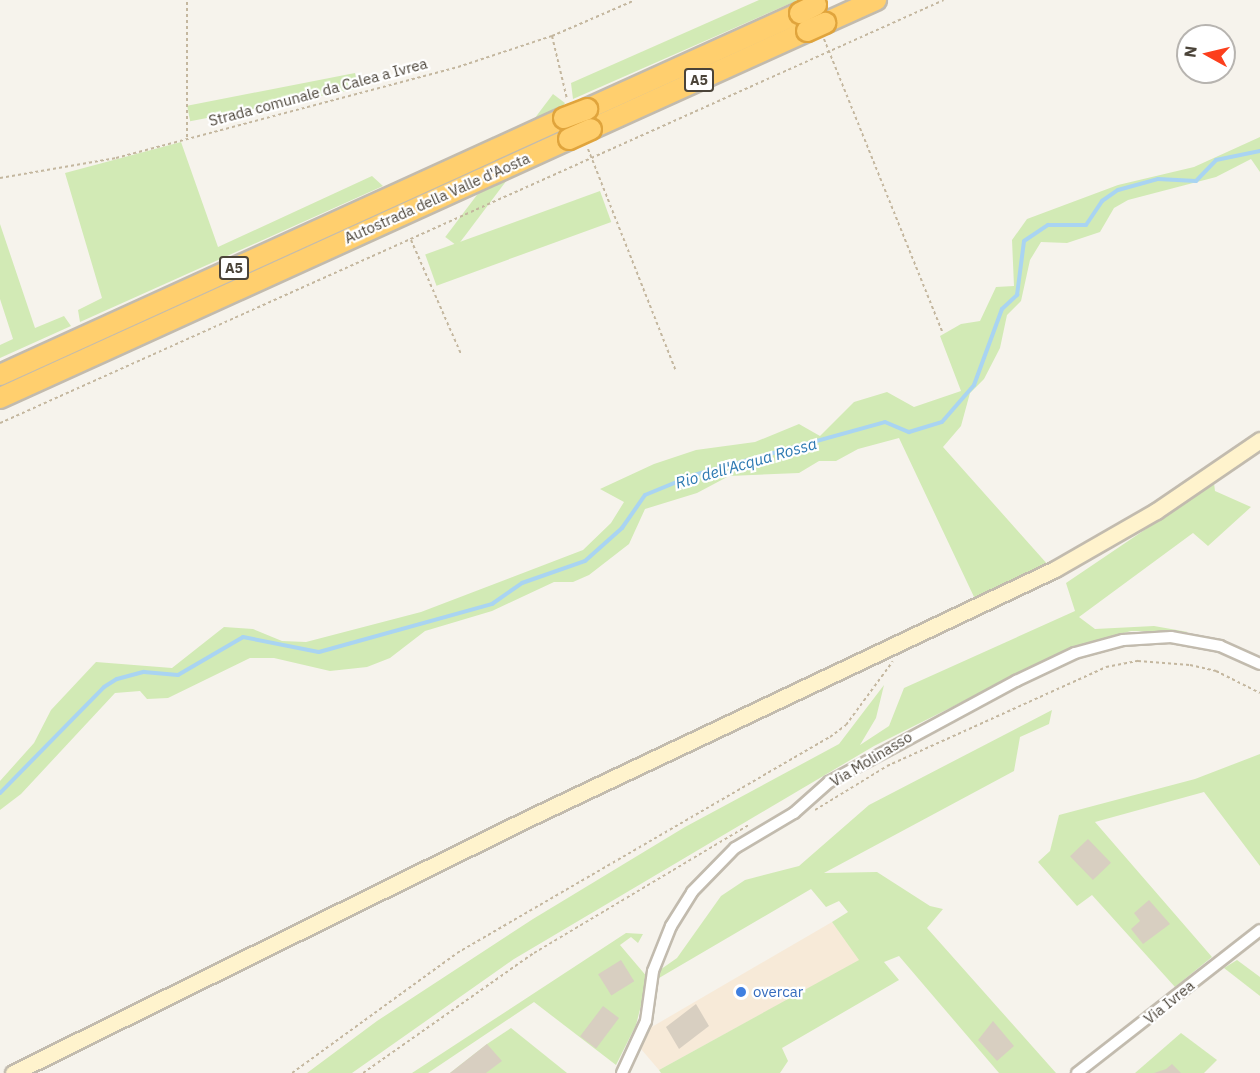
<!DOCTYPE html>
<style>
body{margin:0}
#map{position:relative;width:1260px;height:1073px;overflow:hidden;background:#f6f3ec;font-family:"IBM Plex Sans",sans-serif}
div>[style]{position:absolute}
.commercial>*{inset:0;background:#f7ead8}
.green>*{inset:0;background:#d2eab5;transform-origin:0 0}
.stream>*{height:4px;margin:-2px;padding:0 2px;transform-origin:2px;border-radius:2px;background:#a9d4f2}
.building>*{inset:0;background:#d8cfc1;transform-origin:0 0}
.path>*{height:2px;margin-top:-1px;transform-origin:0;background:repeating-linear-gradient(90deg,#c4b79f 0 3px,transparent 0 6px)}
.roads{filter:drop-shadow(2px 0 #c2bbae) drop-shadow(-2px 0 #c2bbae) drop-shadow(0 2px #c2bbae) drop-shadow(0 -2px #c2bbae)}
.minor>*{height:10px;margin:-5px;padding:0 5px;transform-origin:5px;border-radius:5px;background:#fff}
.secondary>*{height:15px;margin:-7.5px;padding:0 7.5px;transform-origin:7.5px;border-radius:7.5px;background:#fff3cd}
.motorway>*{height:20px;margin:-10px;padding:0 10px;transform-origin:10px;border-radius:10px;background:#ffcf6e}
.bridges{filter:drop-shadow(2px 0 #e0a43c) drop-shadow(-2px 0 #e0a43c) drop-shadow(0 2px #e0a43c) drop-shadow(0 -2px #e0a43c)}
.motorway-bridge>*{height:20px;margin:-10px;padding:0 10px;transform-origin:10px;border-radius:10px;background:#ffcf6e}
.dots>*{width:16px;height:16px;translate:-50% -50%;box-sizing:border-box;border:3px solid #fff;border-radius:50%}
span{translate:-50% -50%;white-space:nowrap;text-align:center;line-height:1.15;-webkit-text-stroke:4.5px #fff;paint-order:stroke}
.shield-label span{padding:2px 4px;background:#fff;border:2px solid;border-radius:4px;-webkit-text-stroke-width:0}
.shield-label{font-size:14px;color:#4b4439;font-weight:700}
.street-label{font-size:15px;color:#4b4439}
.shop-label{font-size:15px;color:#366cbe}
.left{translate:0 -50%;text-align:left}
.water-label{font-size:16px;color:#2e7ab2;font-style:italic}
.north{position:absolute;left:1176px;top:24px;width:60px;height:60px;box-sizing:border-box;background:#fff;border:2px solid #b7b4b0;border-radius:50%;rotate:278deg;font-size:16px;font-weight:700;line-height:24px;text-align:center;color:#4b4439}
.north::after{content:'';display:block;margin:auto;width:21px;height:27px;background:#fc3f1d;clip-path:polygon(50% 0,100% 100%,50% 72%,0 100%)}
</style>
<div id="map">
<div class="commercial">
<div style="clip-path:polygon(832px 922px,860px 960px,659px 1070px,641px 1049px,650px 1028px)"></div>
</div>
<div class="green">
<div style="clip-path:polygon(759px 0,798px 0,573px 99px,571px 83px)"></div>
<div style="left:355px;top:73px;width:16px;height:171px;rotate:79deg"></div>
<div style="left:553px;top:94px;width:15px;height:179px;rotate:37deg"></div>
<div style="clip-path:polygon(1260px 137px,1260px 172px,1251px 159px,1216px 177px,1128px 200px,1114px 208px,1100px 232px,1067px 243px,1041px 242px,1030px 260px,1021px 301px,1007px 315px,1000px 348px,984px 379px,970px 393px,961px 426px,943px 447px,1049px 566px,975px 599px,899px 438px,858px 449px,836px 461px,819px 461px,799px 473px,729px 476px,697px 493px,645px 509px,629px 544px,589px 575px,573px 582px,554px 582px,492px 611px,425px 631px,390px 658px,367px 667px,330px 671px,274px 658px,250px 658px,168px 698px,147px 699px,140px 691px,115px 693px,21px 794px,0 810px,0 781px,34px 743px,51px 710px,96px 662px,172px 668px,224px 627px,253px 629px,282px 641px,306px 642px,421px 612px,583px 550px,611px 523px,624px 502px,600px 489px,654px 464px,696px 450px,755px 442px,799px 424px,820px 436px,854px 402px,887px 392px,914px 407px,961px 391px,940px 336px,961px 324px,980px 321px,996px 287px,1014px 286px,1012px 240px,1027px 219px,1118px 185px,1194px 167px)"></div>
<div style="clip-path:polygon(181px 142px,218px 247px,372px 176px,383px 186px,80px 322px,78px 310px,102px 298px,65px 173px)"></div>
<div style="left:600px;top:191px;width:33px;height:186px;rotate:70deg"></div>
<div style="clip-path:polygon(0 224px,35px 328px,64px 316px,71px 326px,0 358px,0 345px,13px 339px,0 299px)"></div>
<div style="clip-path:polygon(1214px 483px,1215px 491px,1251px 507px,1208px 546px,1193px 533px,1079px 617px,1095px 629px,1154px 626px,1188px 632px,1131px 631px,1072px 647px,874px 746px,514px 959px,352px 1073px,307px 1073px,377px 1021px,533px 919px,685px 827px,839px 744px,884px 685px,876px 718px,860px 745px,889px 726px,904px 688px,1075px 611px,1066px 583px)"></div>
<div style="clip-path:polygon(1052px 710px,1049px 724px,1020px 737px,1014px 771px,824px 873px,877px 872px,930px 906px,943px 909px,927px 928px,1056px 1073px,999px 1073px,899px 956px,884px 962px,899px 980px,782px 1048px,788px 1061px,780px 1073px,661px 1073px,659px 1070px,859px 960px,832px 922px,848px 912px,839px 901px,826px 907px,811px 889px,659px 978px,657px 972px,677px 958px,721px 896px,745px 880px,799px 866px,869px 805px)"></div>
<div style="clip-path:polygon(1260px 754px,1260px 866px,1204px 792px,1095px 822px,1212px 957px,1175px 987px,1092px 895px,1077px 906px,1038px 862px,1050px 851px,1059px 815px,1195px 779px)"></div>
<div style="clip-path:polygon(626px 933px,643px 934px,638px 943px,631px 937px,620px 945px,648px 978px,636px 1025px,616px 1065px,534px 1002px,428px 1073px,412px 1073px)"></div>
<div style="clip-path:polygon(1237px 960px,1260px 977px,1260px 996px,1224px 968px)"></div>
<div style="clip-path:polygon(511px 1028px,567px 1073px,450px 1073px,487px 1044px)"></div>
<div style="clip-path:polygon(1181px 1033px,1217px 1060px,1204px 1073px,1135px 1073px)"></div>
</div>
<div class="stream">
<div style="left:0;top:793px;width:148px;rotate:-45.5deg"></div>
<div style="left:104px;top:687px;width:15px;rotate:-32deg"></div>
<div style="left:117px;top:679px;width:28px;rotate:-15deg"></div>
<div style="left:144px;top:672px;width:34px;rotate:5deg"></div>
<div style="left:178px;top:675px;width:75px;rotate:-30.3deg"></div>
<div style="left:243px;top:637px;width:77px;rotate:11.2deg"></div>
<div style="left:319px;top:652px;width:180px;rotate:-15.5deg"></div>
<div style="left:492px;top:604px;width:37px;rotate:-35deg"></div>
<div style="left:522px;top:583px;width:67px;rotate:-19.2deg"></div>
<div style="left:585px;top:561px;width:50px;rotate:-41.7deg"></div>
<div style="left:622px;top:528px;width:40px;rotate:-55.1deg"></div>
<div style="left:645px;top:495px;width:53px;rotate:-22.2deg"></div>
<div style="left:694px;top:475px;width:198px;rotate:-15.5deg"></div>
<div style="left:885px;top:422px;width:26px;rotate:23deg"></div>
<div style="left:909px;top:432px;width:34px;rotate:-17deg"></div>
<div style="left:942px;top:422px;width:49px;rotate:-49.1deg"></div>
<div style="left:974px;top:385px;width:81px;rotate:-69.8deg"></div>
<div style="left:1002px;top:309px;width:21px;rotate:-43deg"></div>
<div style="left:1017px;top:295px;width:54px;rotate:-82.6deg"></div>
<div style="left:1024px;top:241px;width:29px;rotate:-34deg"></div>
<div style="left:1048px;top:225px;width:38px"></div>
<div style="left:1086px;top:225px;width:29px;rotate:-56deg"></div>
<div style="left:1102px;top:201px;width:19px;rotate:-35deg"></div>
<div style="left:1118px;top:190px;width:41px;rotate:-15.4deg"></div>
<div style="left:1158px;top:179px;width:38px;rotate:3deg"></div>
<div style="left:1196px;top:181px;width:29px;rotate:-46deg"></div>
<div style="left:1216px;top:160px;width:45px;rotate:-11.6deg"></div>
</div>
<div class="building">
<div style="left:1088px;top:839px;width:33px;height:25px;rotate:46deg"></div>
<div style="clip-path:polygon(1149px 900px,1170px 924px,1143px 944px,1131px 929px,1140px 921px,1134px 913px)"></div>
<div style="left:621px;top:960px;width:25px;height:27px;rotate:58deg"></div>
<div style="clip-path:polygon(696px 1004px,709px 1026px,679px 1049px,666px 1027px)"></div>
<div style="left:603px;top:1006px;width:20px;height:38px;rotate:37deg"></div>
<div style="clip-path:polygon(993px 1021px,1014px 1046px,997px 1061px,978px 1040px)"></div>
<div style="clip-path:polygon(487px 1044px,502px 1061px,486px 1073px,450px 1073px)"></div>
<div style="clip-path:polygon(1172px 1064px,1181px 1073px,1154px 1073px,1166px 1069px)"></div>
</div>
<div class="path">
<div style="left:552px;top:36px;width:65px;rotate:76.6deg"></div>
<div style="left:824px;top:39px;width:315px;rotate:68deg"></div>
<div style="left:187px;top:137px;width:137px;rotate:-90deg"></div>
<div style="left:588px;top:149px;width:237px;rotate:68.4deg"></div>
<div style="left:0;top:178px;width:118px;rotate:-9.8deg"></div>
<div style="left:116px;top:158px;width:354px;rotate:-14.9deg"></div>
<div style="left:458px;top:67px;width:99px;rotate:-18.3deg"></div>
<div style="left:552px;top:36px;width:90px;rotate:-23.4deg"></div>
<div style="left:411px;top:240px;width:124px;rotate:66.3deg"></div>
<div style="left:0;top:423px;width:1034px;rotate:-24.14deg"></div>
<div style="left:815px;top:810px;width:84px;rotate:-31.4deg"></div>
<div style="left:887px;top:766px;width:240px;rotate:-24.3deg"></div>
<div style="left:1106px;top:667px;width:33px;rotate:-11deg"></div>
<div style="left:1138px;top:661px;width:52px;rotate:4.4deg"></div>
<div style="left:1190px;top:665px;width:27px;rotate:13deg"></div>
<div style="left:1216px;top:671px;width:49px;rotate:26.6deg"></div>
<div style="left:292px;top:1073px;width:204px;rotate:-36deg"></div>
<div style="left:457px;top:953px;width:431px;rotate:-30.1deg"></div>
<div style="left:830px;top:737px;width:20px;rotate:-37deg"></div>
<div style="left:846px;top:725px;width:79px;rotate:-53.7deg"></div>
<div style="left:363px;top:1073px;width:209px;rotate:-35.1deg"></div>
<div style="left:534px;top:953px;width:250px;rotate:-30.8deg"></div>
</div>
<div class="roads">
<div class="minor">
<div style="left:622px;top:1073px;width:57px;rotate:-65.2deg"></div>
<div style="left:646px;top:1021px;width:50px;rotate:-82deg"></div>
<div style="left:653px;top:971px;width:48px;rotate:-68.2deg"></div>
<div style="left:671px;top:926px;width:40px;rotate:-58deg"></div>
<div style="left:692px;top:892px;width:62px;rotate:-45.7deg"></div>
<div style="left:735px;top:848px;width:69px;rotate:-30.7deg"></div>
<div style="left:794px;top:813px;width:47px;rotate:-41.5deg"></div>
<div style="left:829px;top:782px;width:213px;rotate:-28.4deg"></div>
<div style="left:1016px;top:681px;width:65px;rotate:-25.4deg"></div>
<div style="left:1075px;top:653px;width:50px;rotate:-15.2deg"></div>
<div style="left:1123px;top:640px;width:48px;rotate:-3.6deg"></div>
<div style="left:1171px;top:637px;width:50px;rotate:10.4deg"></div>
<div style="left:1220px;top:646px;width:44px;rotate:24.2deg"></div>
<div style="left:1077px;top:1073px;width:232px;rotate:-38deg"></div>
</div>
<div class="secondary">
<div style="left:13px;top:1073px;width:576px;rotate:-26.3deg"></div>
<div style="left:529px;top:818px;width:582px;rotate:-25.33deg"></div>
<div style="left:1055px;top:569px;width:116px;rotate:-29.9deg"></div>
<div style="left:1156px;top:511px;width:126px;rotate:-34.3deg"></div>
</div>
<div class="motorway">
<div style="left:825px;top:23px;width:56px;rotate:-24.3deg"></div>
<div style="left:587px;top:109px;width:234px;rotate:-24.3deg"></div>
<div style="left:591px;top:129px;width:237px;rotate:-24.4deg"></div>
<div style="left:0;top:375px;width:620px;rotate:-24.5deg"></div>
<div style="left:0;top:398px;width:625px;rotate:-24.47deg"></div>
</div>
</div>
<div class="bridges">
<div class="motorway-bridge">
<div style="left:800px;top:13px;width:18px;rotate:-27deg"></div>
<div style="left:807px;top:31px;width:20px;rotate:-24deg"></div>
<div style="left:564px;top:118px;width:25px;rotate:-21deg"></div>
<div style="left:569px;top:139px;width:24px;rotate:-24deg"></div>
</div>
</div>
<div class="dots">
<div style="left:741px;top:992px;background:#3f7fe0"></div>
</div>
<div class="shield-label">
<span style="left:699px;top:80px">A5</span>
<span style="left:234px;top:268px">A5</span>
</div>
<div class="street-label">
<span style="left:318px;top:92px;rotate:-15deg">Strada comunale da Calea a Ivrea</span>
<span style="left:437px;top:198px;rotate:-24deg">Autostrada della Valle d'Aosta</span>
<span style="left:871px;top:759px;rotate:-31deg">Via Molinasso</span>
<span style="left:1169px;top:1002px;rotate:-39deg">Via Ivrea</span>
</div>
<div class="shop-label">
<span class="left" style="left:753px;top:992px">overcar</span>
</div>
<div class="water-label">
<span style="left:746px;top:463px;rotate:-16deg">Rio dell'Acqua Rossa</span>
</div>
<div class="north">N</div>
</div>
